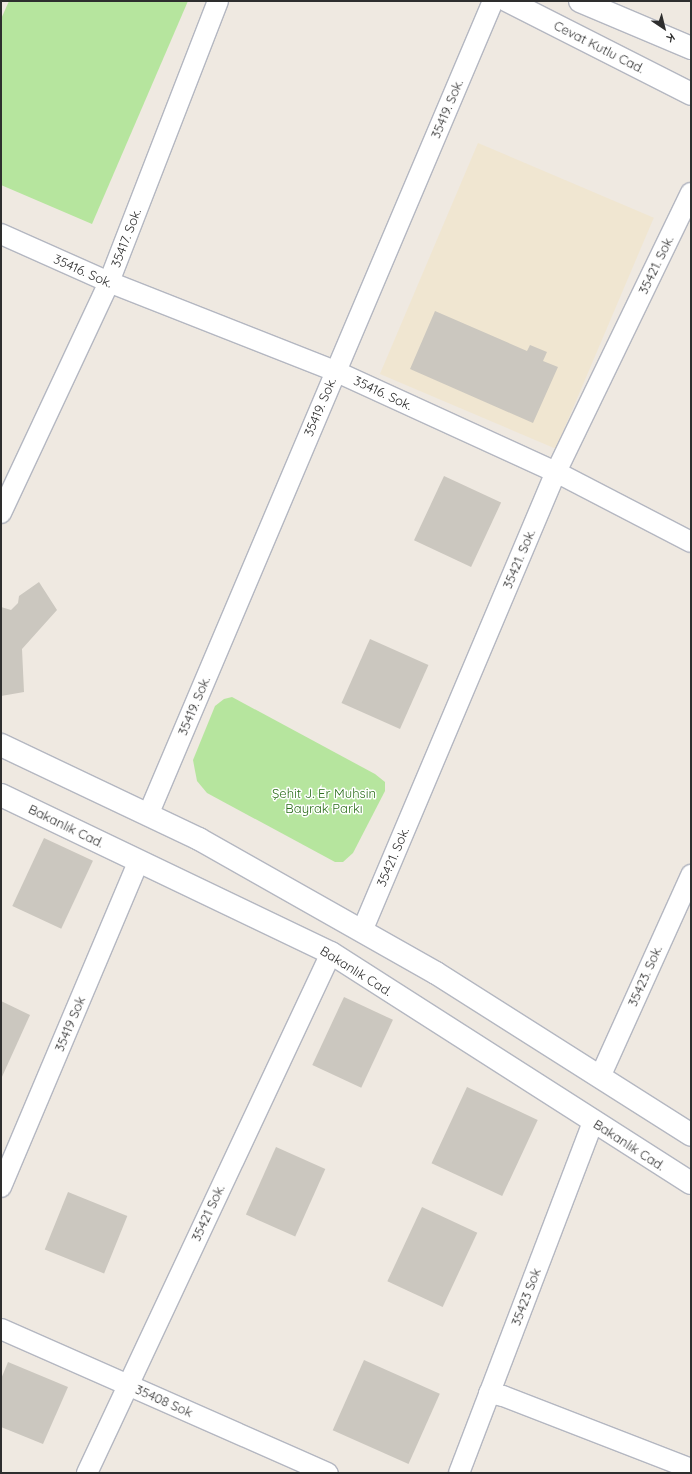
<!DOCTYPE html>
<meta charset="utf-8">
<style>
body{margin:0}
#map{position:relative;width:692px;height:1474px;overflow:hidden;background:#efe9e1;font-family:Quicksand,sans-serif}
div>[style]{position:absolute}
.education>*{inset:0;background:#f0e6d1;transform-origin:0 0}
.green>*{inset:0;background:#b6e59e}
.building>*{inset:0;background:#cbc7bf;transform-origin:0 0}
.roads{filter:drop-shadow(1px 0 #b4b7c1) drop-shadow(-1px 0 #b4b7c1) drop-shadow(0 1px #b4b7c1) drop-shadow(0 -1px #b4b7c1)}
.minor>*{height:20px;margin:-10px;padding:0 10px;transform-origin:10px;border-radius:10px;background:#fff}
.tertiary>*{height:22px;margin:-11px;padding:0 11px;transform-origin:11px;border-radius:11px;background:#fff}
span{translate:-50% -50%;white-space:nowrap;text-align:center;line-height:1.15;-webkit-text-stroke:3px #fff;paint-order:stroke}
.street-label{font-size:13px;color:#2e2e2e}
.park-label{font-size:13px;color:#2c6e1b}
.frame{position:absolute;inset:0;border:2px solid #2e2e2e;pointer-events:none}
.north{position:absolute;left:644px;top:8px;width:40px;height:40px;-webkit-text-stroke:3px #fff;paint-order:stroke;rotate:145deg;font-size:11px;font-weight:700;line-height:16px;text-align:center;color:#2e2e2e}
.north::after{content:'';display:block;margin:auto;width:14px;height:18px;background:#2e2e2e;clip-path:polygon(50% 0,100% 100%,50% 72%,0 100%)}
</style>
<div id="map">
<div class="education">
<div style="left:478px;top:143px;width:191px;height:251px;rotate:23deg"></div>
</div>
<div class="green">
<div style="clip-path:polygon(9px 1px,188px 1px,92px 224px,1px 185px,1px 19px)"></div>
<div style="clip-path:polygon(232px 697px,375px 774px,385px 782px,385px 791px,353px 853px,343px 862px,335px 862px,207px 793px,197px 781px,193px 760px,215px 706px,224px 699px)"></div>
</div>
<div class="building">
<div style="clip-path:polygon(435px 311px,527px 351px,530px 345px,547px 352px,543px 361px,558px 367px,533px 423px,410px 369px)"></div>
<div style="left:444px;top:476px;width:63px;height:71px;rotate:25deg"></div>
<div style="clip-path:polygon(39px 582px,57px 610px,22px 649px,24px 692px,1px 696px,1px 607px,11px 610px,18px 603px,19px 596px)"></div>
<div style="left:370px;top:639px;width:64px;height:70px;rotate:24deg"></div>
<div style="left:44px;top:838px;width:54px;height:75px;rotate:25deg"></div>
<div style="left:344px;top:997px;width:54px;height:75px;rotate:25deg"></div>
<div style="clip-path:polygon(1px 1001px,30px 1015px,1px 1079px)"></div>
<div style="left:467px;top:1087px;width:78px;height:84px;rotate:25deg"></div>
<div style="left:276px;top:1147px;width:54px;height:74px;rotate:24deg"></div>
<div style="left:68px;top:1192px;width:64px;height:62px;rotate:22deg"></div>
<div style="left:422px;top:1207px;width:61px;height:82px;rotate:25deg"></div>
<div style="left:364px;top:1360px;width:83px;height:77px;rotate:24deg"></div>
<div style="clip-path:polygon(8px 1362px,68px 1387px,43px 1444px,1px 1427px,1px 1379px)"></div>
</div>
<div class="roads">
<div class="minor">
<div style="left:1px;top:234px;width:118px;rotate:24deg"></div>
<div style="left:109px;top:282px;width:243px;rotate:21.5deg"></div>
<div style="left:335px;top:371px;width:243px;rotate:24.6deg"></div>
<div style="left:556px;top:472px;width:152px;rotate:27.4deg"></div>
<div style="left:1px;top:513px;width:255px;rotate:-64.9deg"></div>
<div style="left:109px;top:282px;width:301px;rotate:-68.8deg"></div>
<div style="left:148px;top:815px;width:884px;rotate:-67.03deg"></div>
<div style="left:362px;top:931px;width:498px;rotate:-67.1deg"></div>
<div style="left:556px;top:472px;width:310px;rotate:-64.2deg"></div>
<div style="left:600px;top:1077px;width:222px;rotate:-65.7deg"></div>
<div style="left:1px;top:1187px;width:354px;rotate:-67.1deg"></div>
<div style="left:1px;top:1329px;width:357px;rotate:23.8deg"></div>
<div style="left:489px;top:1393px;width:14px;rotate:12deg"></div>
<div style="left:503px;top:1396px;width:202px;rotate:21.2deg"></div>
<div style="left:87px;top:1473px;width:574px;rotate:-64.86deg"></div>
<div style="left:459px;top:1473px;width:376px;rotate:-69.1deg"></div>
</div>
<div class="tertiary">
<div style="left:508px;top:1px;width:205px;rotate:26.9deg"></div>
<div style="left:580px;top:1px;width:121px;rotate:22.9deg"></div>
<div style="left:1px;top:745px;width:219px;rotate:25.4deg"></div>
<div style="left:199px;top:839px;width:272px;rotate:29.5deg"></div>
<div style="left:436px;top:973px;width:302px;rotate:32.4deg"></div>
<div style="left:1px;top:795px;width:366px;rotate:25.6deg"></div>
<div style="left:331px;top:953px;width:427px;rotate:32.6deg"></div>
</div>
</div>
<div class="street-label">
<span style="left:599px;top:47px;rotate:27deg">Cevat Kutlu Cad.</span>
<span style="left:447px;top:109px;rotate:-67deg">35419. Sok.</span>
<span style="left:126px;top:238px;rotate:-69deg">35417. Sok.</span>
<span style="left:656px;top:265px;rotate:-64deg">35421. Sok.</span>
<span style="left:83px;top:271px;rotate:24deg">35416. Sok.</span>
<span style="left:383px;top:393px;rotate:25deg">35416. Sok.</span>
<span style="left:320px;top:407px;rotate:-67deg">35419. Sok.</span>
<span style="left:519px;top:559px;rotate:-67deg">35421. Sok.</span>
<span style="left:194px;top:706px;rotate:-67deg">35419. Sok.</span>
<span style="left:66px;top:826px;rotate:26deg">Bakanlık Cad.</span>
<span style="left:393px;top:857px;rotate:-67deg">35421. Sok.</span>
<span style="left:356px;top:971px;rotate:32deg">Bakanlık Cad.</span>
<span style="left:645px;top:976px;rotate:-66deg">35423. Sok.</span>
<span style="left:70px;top:1024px;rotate:-67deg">35419 Sok</span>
<span style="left:629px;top:1145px;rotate:33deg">Bakanlık Cad.</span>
<span style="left:208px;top:1213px;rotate:-65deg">35421 Sok.</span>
<span style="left:526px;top:1297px;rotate:-69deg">35423 Sok</span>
<span style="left:164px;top:1401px;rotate:24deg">35408 Sok</span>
</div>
<div class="park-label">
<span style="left:324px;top:801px">Şehit J. Er Muhsin<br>Bayrak Parkı</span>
</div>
<div class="frame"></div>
<div class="north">K</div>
</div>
